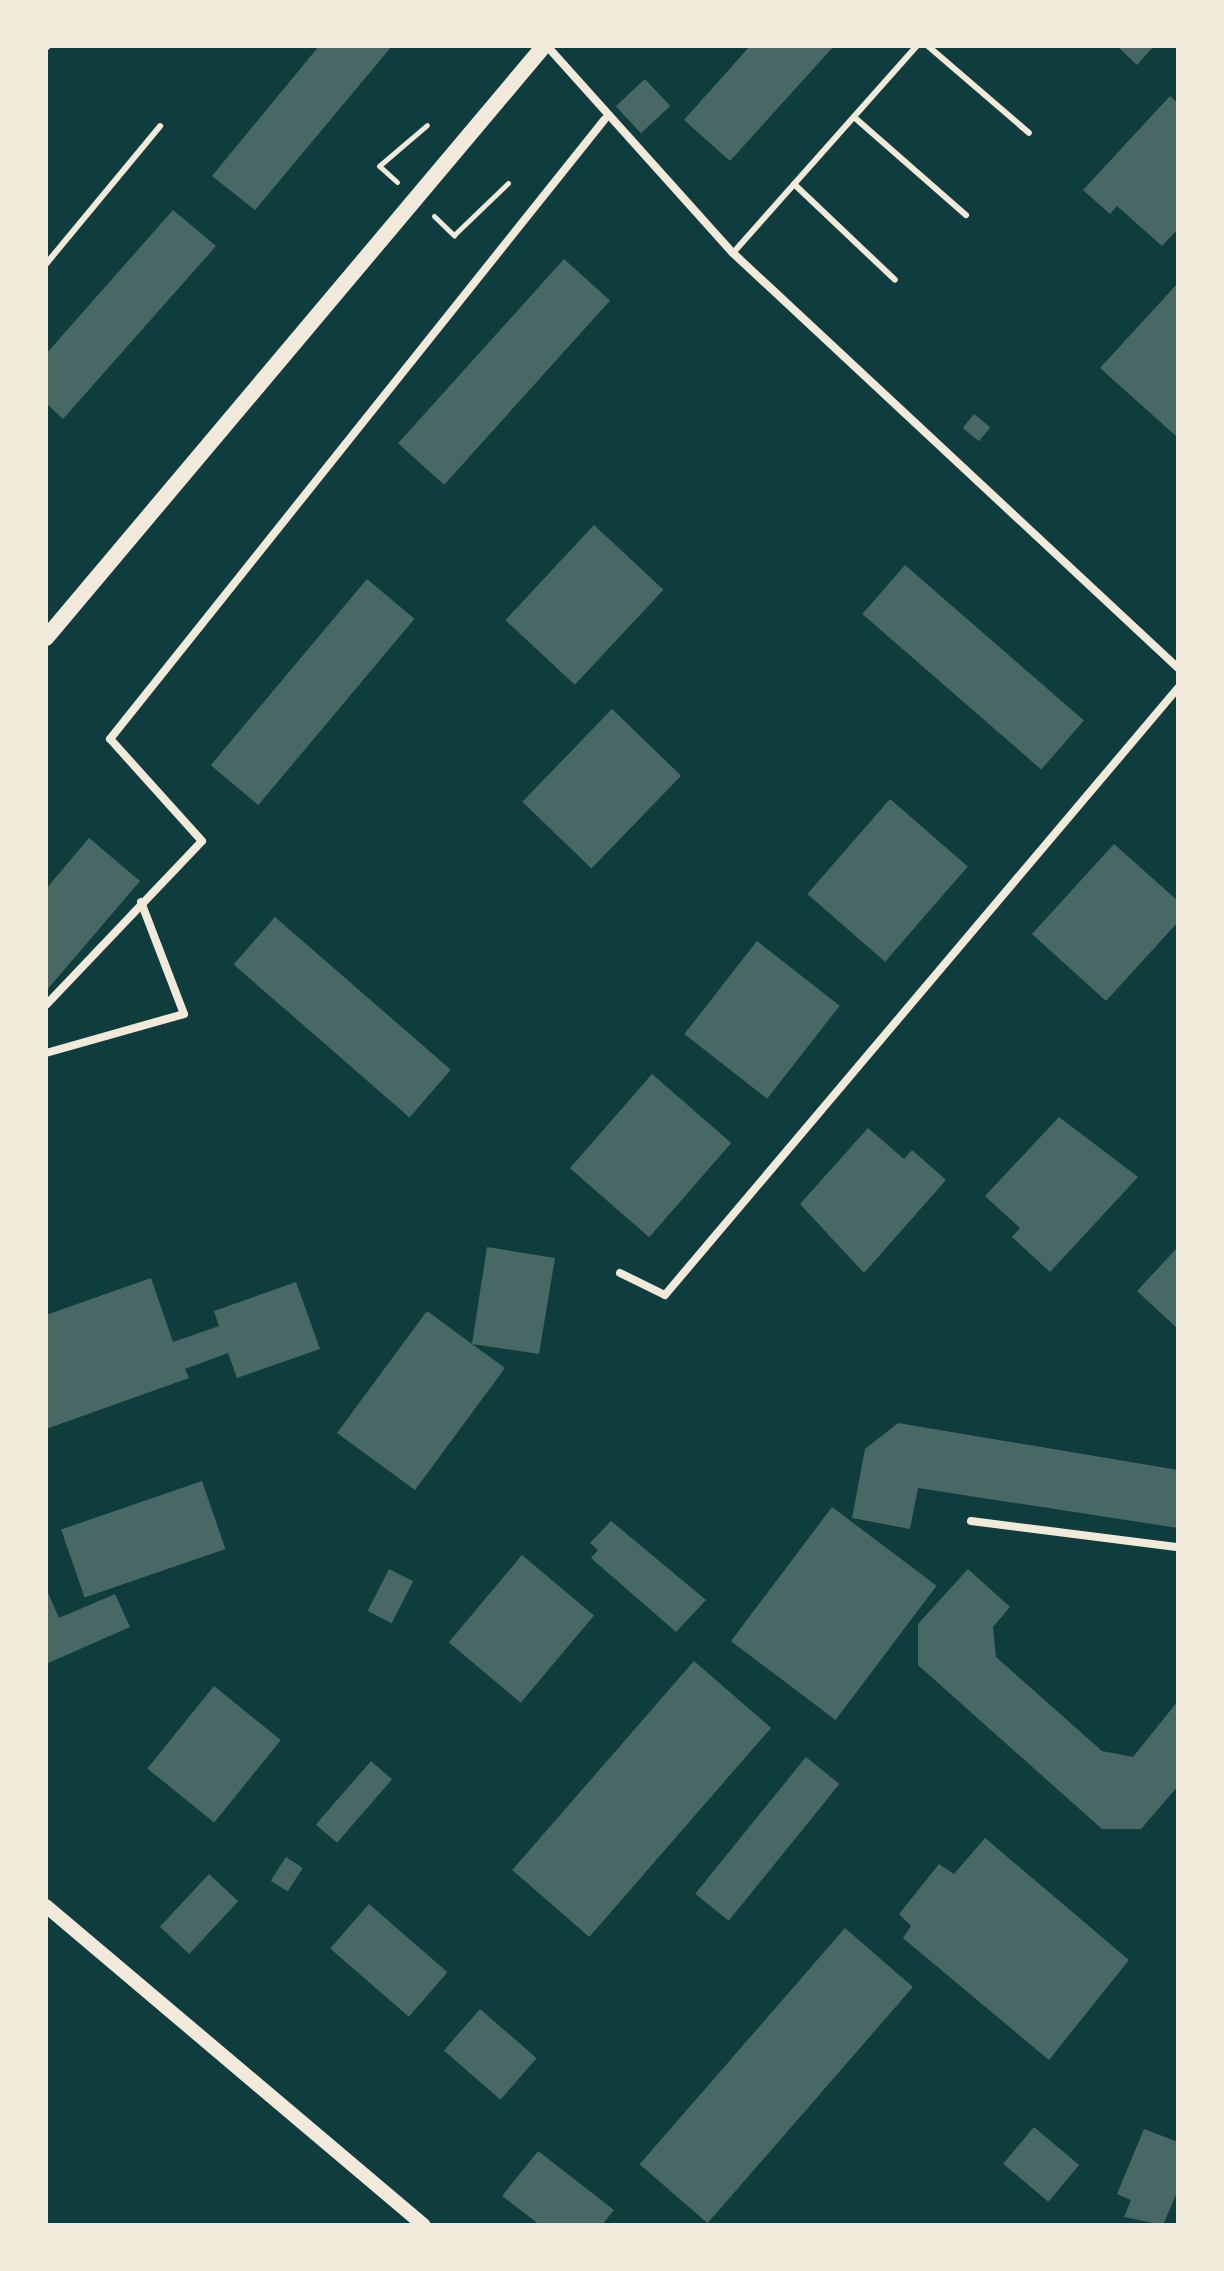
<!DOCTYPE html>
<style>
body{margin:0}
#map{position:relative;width:1224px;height:2271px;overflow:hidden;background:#0f3d3e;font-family:"Work Sans",sans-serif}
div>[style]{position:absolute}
.building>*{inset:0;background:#486865;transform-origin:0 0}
.path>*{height:5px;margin:-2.5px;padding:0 2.5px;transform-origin:2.5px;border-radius:2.5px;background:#f1e9da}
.service>*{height:6px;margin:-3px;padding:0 3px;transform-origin:3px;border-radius:3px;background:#f1e9da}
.minor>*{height:8px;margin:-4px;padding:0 4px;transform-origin:4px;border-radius:4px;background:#f1e9da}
.tertiary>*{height:14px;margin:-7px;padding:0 7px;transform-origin:7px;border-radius:7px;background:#f1e9da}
.secondary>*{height:16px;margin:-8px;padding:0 8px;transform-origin:8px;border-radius:8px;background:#f1e9da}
span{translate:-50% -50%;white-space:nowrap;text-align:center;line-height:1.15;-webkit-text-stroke:8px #f1e9da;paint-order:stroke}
.frame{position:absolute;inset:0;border:48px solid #f1e9da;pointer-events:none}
</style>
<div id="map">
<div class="building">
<div style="clip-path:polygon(319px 46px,392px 46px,255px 210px,212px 176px)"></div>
<div style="clip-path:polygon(750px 46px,834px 46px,730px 161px,684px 120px)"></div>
<div style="clip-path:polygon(1117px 46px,1154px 46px,1137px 65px)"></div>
<div style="left:645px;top:79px;width:37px;height:40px;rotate:47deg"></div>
<div style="clip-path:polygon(1170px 96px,1178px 103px,1178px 229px,1162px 246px,1117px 206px,1110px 214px,1083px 190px)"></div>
<div style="clip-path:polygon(173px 210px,216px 246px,63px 419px,46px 403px,46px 354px)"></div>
<div style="left:564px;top:259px;width:62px;height:248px;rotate:42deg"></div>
<div style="clip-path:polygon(1178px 283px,1178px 434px,1176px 436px,1100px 368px)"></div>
<div style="left:974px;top:414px;width:21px;height:18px;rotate:39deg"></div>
<div style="left:594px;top:525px;width:95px;height:130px;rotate:43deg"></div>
<div style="left:905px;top:565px;width:237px;height:65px;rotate:41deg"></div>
<div style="left:367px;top:579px;width:62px;height:243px;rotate:40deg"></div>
<div style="left:612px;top:709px;width:96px;height:129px;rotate:44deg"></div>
<div style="left:890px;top:799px;width:103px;height:126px;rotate:41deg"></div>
<div style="clip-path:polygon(89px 838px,140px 881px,46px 991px,46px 889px)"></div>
<div style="clip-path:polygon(1114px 844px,1178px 901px,1178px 922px,1106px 1001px,1032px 934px)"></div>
<div style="left:275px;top:917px;width:233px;height:63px;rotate:41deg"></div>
<div style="left:757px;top:941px;width:105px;height:118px;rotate:38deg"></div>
<div style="left:652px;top:1074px;width:105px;height:125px;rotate:41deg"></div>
<div style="clip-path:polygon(1059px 1117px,1138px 1177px,1050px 1272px,1012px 1237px,1020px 1228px,985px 1196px)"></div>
<div style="clip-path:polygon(868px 1128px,904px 1159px,912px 1150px,946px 1180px,864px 1273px,800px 1204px)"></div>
<div style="clip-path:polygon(487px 1247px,555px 1258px,539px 1354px,472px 1344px,505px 1368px,415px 1490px,337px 1433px,427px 1311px,472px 1344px)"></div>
<div style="clip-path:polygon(1178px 1247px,1178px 1329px,1137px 1291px)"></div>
<div style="clip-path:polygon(151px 1278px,173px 1342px,219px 1326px,214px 1311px,296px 1282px,320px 1349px,237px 1378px,228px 1353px,185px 1369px,189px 1378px,46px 1429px,46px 1315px)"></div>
<div style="clip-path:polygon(898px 1423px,1178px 1470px,1178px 1528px,918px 1488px,910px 1529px,852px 1518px,865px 1449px)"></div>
<div style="left:202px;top:1481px;width:72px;height:149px;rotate:71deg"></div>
<div style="left:832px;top:1507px;width:131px;height:168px;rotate:37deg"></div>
<div style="clip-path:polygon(611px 1521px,706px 1600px,676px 1632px,591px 1558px,598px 1550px,590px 1543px)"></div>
<div style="left:522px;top:1555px;width:94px;height:114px;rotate:40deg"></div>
<div style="left:389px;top:1569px;width:27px;height:47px;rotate:27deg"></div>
<div style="clip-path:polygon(968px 1569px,1010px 1607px,993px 1627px,996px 1657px,1102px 1751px,1133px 1757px,1178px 1701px,1178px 1786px,1141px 1829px,1102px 1829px,918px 1665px,918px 1624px)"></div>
<div style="clip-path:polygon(46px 1588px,59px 1618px,115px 1594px,130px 1627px,46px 1664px)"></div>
<div style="left:694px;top:1661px;width:102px;height:277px;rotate:41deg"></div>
<div style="left:214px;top:1686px;width:86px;height:106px;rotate:39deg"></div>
<div style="left:806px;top:1757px;width:43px;height:176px;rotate:39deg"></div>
<div style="left:371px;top:1761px;width:28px;height:84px;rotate:41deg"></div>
<div style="clip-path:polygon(985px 1838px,1129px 1960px,1049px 2060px,903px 1938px,911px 1926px,899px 1914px,939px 1864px,954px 1874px)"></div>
<div style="left:286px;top:1857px;width:20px;height:28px;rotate:33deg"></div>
<div style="left:209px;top:1874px;width:40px;height:72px;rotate:43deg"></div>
<div style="left:369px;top:1904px;width:104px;height:59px;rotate:41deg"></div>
<div style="left:845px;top:1928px;width:90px;height:313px;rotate:41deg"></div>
<div style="left:480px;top:2009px;width:75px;height:55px;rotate:41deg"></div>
<div style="left:1034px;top:2127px;width:59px;height:48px;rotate:40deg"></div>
<div style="clip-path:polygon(1144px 2129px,1178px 2142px,1178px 2190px,1163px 2225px,1124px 2217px,1131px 2200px,1117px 2194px)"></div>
<div style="clip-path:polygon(538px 2151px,614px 2210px,602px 2225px,540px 2225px,502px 2196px)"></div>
</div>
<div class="path">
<div style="left:397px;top:182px;width:24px;rotate:-138deg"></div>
<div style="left:379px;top:166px;width:63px;rotate:-40.5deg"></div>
<div style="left:434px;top:216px;width:28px;rotate:44deg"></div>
<div style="left:454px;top:235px;width:75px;rotate:-43.9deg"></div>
</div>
<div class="service">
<div style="left:928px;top:46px;width:133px;rotate:40.7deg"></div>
<div style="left:46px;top:48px;width:3px;rotate:-45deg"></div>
<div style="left:854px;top:117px;width:149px;rotate:41.2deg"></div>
<div style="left:794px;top:184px;width:139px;rotate:43.5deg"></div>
<div style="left:733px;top:253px;width:277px;rotate:-48.4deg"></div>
<div style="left:46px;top:264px;width:179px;rotate:-50.4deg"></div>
</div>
<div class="minor">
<div style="left:547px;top:46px;width:278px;rotate:48.1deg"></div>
<div style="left:733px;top:253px;width:608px;rotate:43deg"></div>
<div style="left:46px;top:1005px;width:226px;rotate:-46.4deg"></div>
<div style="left:202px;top:841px;width:137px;rotate:-132deg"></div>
<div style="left:110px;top:739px;width:793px;rotate:-51.4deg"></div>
<div style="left:46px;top:1053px;width:143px;rotate:-15.8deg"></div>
<div style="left:184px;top:1014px;width:120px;rotate:-111deg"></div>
<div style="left:620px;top:1273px;width:50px;rotate:26.1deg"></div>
<div style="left:665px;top:1295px;width:795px;rotate:-49.8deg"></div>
<div style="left:971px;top:1521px;width:209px;rotate:7.2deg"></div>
</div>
<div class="tertiary">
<div style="left:46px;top:1906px;width:494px;rotate:40.2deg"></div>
</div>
<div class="secondary">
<div style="left:46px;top:638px;width:774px;rotate:-49.93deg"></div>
</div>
<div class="frame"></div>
</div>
